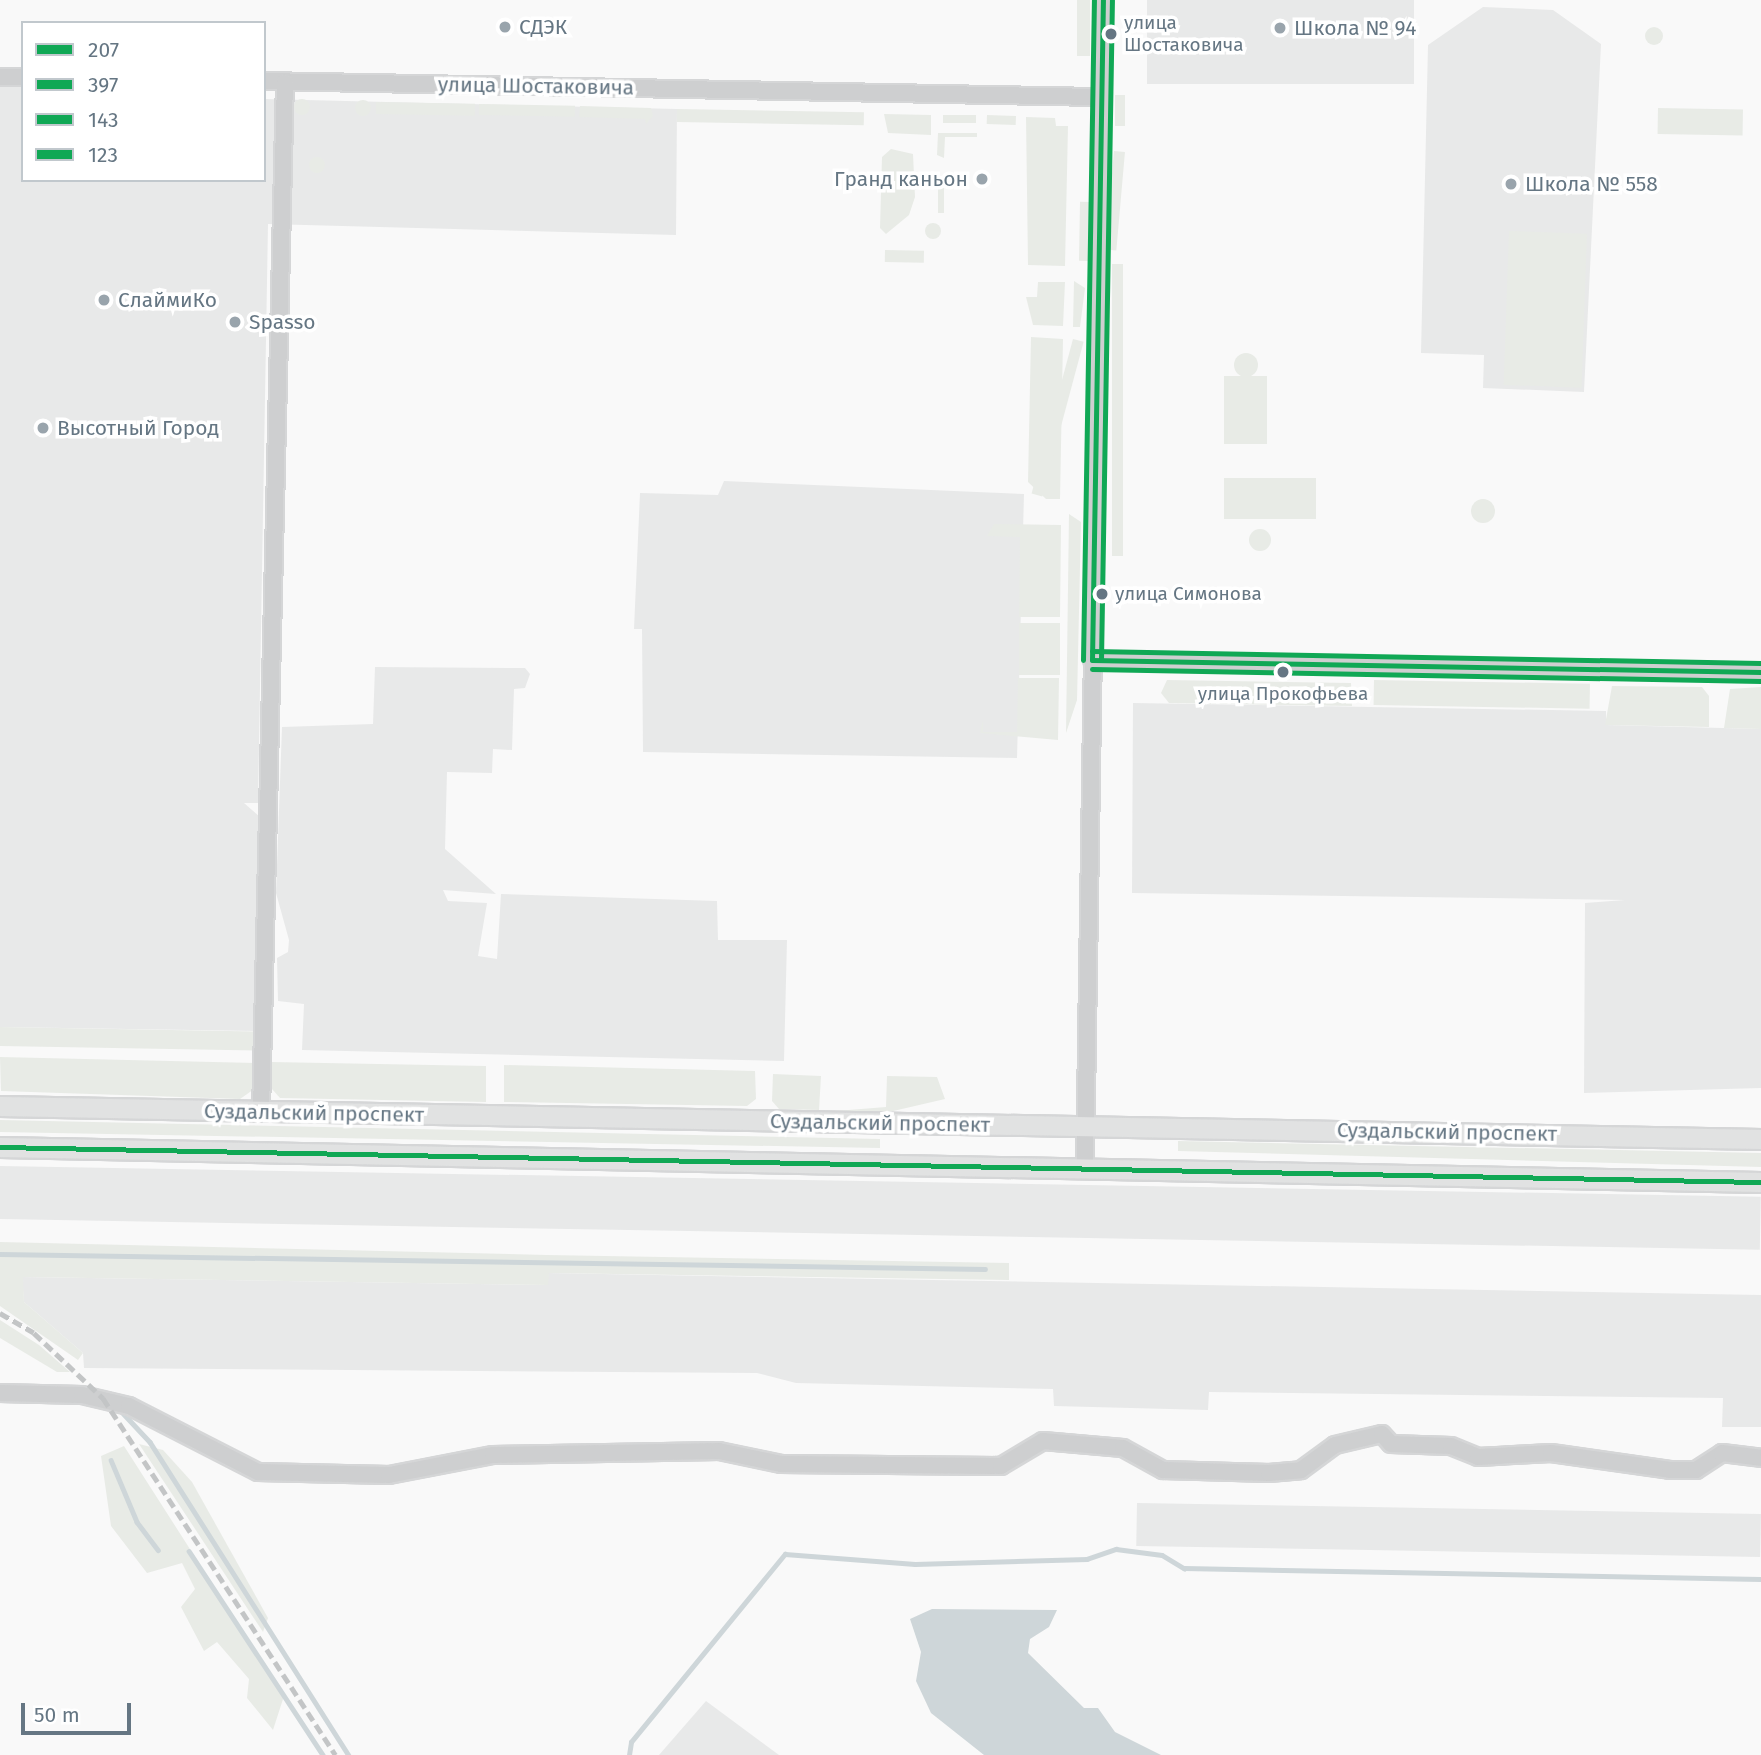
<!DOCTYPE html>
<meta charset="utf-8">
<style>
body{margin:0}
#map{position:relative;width:1761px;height:1755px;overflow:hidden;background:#f9f9f9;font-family:"Fira Sans",sans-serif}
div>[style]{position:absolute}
.built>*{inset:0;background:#e8e9e9;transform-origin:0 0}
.green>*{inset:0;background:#e8ebe6;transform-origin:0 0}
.round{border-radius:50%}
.water>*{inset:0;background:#ced6d9}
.stream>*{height:4.5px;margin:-2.25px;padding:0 2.25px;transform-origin:2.25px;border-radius:2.25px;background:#ced6d9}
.roads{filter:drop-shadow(2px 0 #d5d6d7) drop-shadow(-2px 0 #d5d6d7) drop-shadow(0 2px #d5d6d7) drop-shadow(0 -2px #d5d6d7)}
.minor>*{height:16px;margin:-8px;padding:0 8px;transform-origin:8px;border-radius:8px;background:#cecfd0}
.major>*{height:19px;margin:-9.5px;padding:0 9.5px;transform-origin:9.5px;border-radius:9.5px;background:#e1e2e2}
.rail>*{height:4.5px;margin-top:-2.25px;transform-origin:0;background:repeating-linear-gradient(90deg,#c3c5c6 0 10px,transparent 0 15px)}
.bus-1>*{height:5px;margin:-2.5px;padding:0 2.5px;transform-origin:2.5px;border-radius:2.5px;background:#10a855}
.bus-2>*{height:5px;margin:-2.5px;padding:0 2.5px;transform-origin:2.5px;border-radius:2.5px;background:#10a855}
.bus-3>*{height:5px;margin:-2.5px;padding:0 2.5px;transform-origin:2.5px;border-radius:2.5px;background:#10a855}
.bus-4>*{height:5px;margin:-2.5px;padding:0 2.5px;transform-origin:2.5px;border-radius:2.5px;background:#10a855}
.dots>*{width:19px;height:19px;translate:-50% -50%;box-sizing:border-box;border:4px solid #fff;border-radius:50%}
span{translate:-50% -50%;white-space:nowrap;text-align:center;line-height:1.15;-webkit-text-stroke:7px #fff;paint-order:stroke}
.bus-label{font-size:19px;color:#657683}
.left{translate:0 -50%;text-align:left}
.poi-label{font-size:21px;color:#657683}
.right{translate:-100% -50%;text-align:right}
.street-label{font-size:21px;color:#657683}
.legend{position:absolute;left:21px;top:21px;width:245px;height:161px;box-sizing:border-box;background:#fff;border:2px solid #c1c8cd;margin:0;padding:9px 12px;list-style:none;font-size:21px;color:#657683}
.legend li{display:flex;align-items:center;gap:14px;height:35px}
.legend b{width:35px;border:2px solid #c1c8cd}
.scale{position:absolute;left:21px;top:1703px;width:110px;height:32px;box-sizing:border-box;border:4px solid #657683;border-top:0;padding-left:9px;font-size:21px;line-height:24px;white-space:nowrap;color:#657683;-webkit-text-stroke:5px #fff;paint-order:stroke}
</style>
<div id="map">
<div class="built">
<div style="left:1147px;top:0;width:267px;height:84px"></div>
<div style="clip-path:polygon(1483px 7px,1553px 10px,1601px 44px,1584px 392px,1483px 388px,1484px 355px,1421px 353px,1428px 45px)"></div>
<div style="clip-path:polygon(0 85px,23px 86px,23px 180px,264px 180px,264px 99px,677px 109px,676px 235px,268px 224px,258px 803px,244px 803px,260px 817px,256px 1031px,0 1027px)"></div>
<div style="clip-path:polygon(724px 481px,1024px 494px,1017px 758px,643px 752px,642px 629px,634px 629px,640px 493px,718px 495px)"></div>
<div style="clip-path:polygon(375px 667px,525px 668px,530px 674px,525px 688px,514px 689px,512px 750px,493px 749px,492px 773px,447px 772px,445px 849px,496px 894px,443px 890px,448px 901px,487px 903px,478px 956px,497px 959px,501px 894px,717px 901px,718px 940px,787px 940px,784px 1061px,302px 1050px,304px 1004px,278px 1001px,277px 958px,288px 952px,289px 940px,276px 893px,282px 727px,373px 724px)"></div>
<div style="clip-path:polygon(1133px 703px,1606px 711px,1606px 725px,1761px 729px,1761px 1088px,1584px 1093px,1585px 903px,1625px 900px,1132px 893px)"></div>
<div style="left:0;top:1166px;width:1761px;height:53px;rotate:1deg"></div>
<div style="clip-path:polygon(548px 1273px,1761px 1295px,1761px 1427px,1722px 1427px,1723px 1398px,1209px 1392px,1208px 1410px,1054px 1406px,1053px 1389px,796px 1383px,757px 1373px,84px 1368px,83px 1353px,24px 1302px,22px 1277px,548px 1285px)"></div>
<div style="left:1137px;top:1503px;width:624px;height:43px;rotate:1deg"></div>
<div style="clip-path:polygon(706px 1701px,779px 1755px,659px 1755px)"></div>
</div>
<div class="green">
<div style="left:1077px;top:0;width:13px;height:56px"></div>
<div class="round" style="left:1645px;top:27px;width:18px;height:18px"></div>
<div style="left:1115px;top:95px;width:10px;height:31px"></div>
<div class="round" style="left:294px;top:99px;width:16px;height:16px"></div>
<div class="round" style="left:355px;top:100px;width:16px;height:16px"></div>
<div style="left:376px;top:102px;width:99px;height:12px;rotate:1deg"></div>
<div style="left:479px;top:104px;width:96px;height:11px;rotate:1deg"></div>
<div style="clip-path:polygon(580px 106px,651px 108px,653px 116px,646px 124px,645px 119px,579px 117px)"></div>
<div style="left:1658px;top:108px;width:85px;height:26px;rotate:1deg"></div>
<div style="left:677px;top:109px;width:187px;height:13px;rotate:1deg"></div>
<div style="clip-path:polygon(884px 114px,931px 115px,931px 135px,888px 133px)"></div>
<div style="left:943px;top:115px;width:33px;height:8px"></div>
<div style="left:987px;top:115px;width:29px;height:9px;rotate:2deg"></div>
<div style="clip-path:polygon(1026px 117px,1055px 118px,1056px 126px,1068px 126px,1065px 266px,1028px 265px)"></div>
<div style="clip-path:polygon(938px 133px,977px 133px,977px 137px,945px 137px,944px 158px,937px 155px)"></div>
<div style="clip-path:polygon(891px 149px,913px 154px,915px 197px,909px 215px,886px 234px,880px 228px,882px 157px)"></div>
<div style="left:1114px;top:151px;width:11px;height:99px;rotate:5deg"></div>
<div class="round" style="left:309px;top:157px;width:16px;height:16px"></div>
<div style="left:938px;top:180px;width:6px;height:33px"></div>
<div style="left:1091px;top:202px;width:59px;height:11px;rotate:91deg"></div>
<div class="round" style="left:925px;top:223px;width:16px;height:16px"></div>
<div style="left:1509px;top:231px;width:78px;height:154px;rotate:2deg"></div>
<div style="left:885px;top:250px;width:39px;height:12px;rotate:1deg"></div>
<div style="left:1112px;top:264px;width:11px;height:292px"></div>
<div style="clip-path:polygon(1074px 281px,1085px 288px,1080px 327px,1073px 327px)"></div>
<div style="clip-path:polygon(1038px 282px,1065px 282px,1063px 326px,1033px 325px,1026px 297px,1037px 297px)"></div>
<div style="clip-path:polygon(1031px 337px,1063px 339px,1060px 499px,1046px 499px,1028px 482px)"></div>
<div style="left:1073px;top:339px;width:11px;height:160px;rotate:15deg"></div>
<div class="round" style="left:1234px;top:353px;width:24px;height:24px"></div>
<div style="left:1224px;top:376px;width:43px;height:68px"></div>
<div style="left:1224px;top:478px;width:92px;height:41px"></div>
<div class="round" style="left:1471px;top:499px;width:24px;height:24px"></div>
<div style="clip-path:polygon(1069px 514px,1081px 522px,1077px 700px,1066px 733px)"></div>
<div style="clip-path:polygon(994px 524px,1061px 525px,1060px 617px,1019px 617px,1020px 537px,987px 536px)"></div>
<div class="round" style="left:1249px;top:529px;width:22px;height:22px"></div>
<div style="left:1019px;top:623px;width:41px;height:52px"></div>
<div style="clip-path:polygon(1018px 678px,1059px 678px,1058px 740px,980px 733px,983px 720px,983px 732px,1017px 732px)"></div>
<div style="clip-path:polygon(1167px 680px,1351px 683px,1352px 706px,1169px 703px,1161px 693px)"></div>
<div style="left:1374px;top:680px;width:216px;height:25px;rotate:1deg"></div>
<div style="clip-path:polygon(1612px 686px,1702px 687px,1709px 696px,1709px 727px,1605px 725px)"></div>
<div style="clip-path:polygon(1761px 687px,1761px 729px,1724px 728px,1730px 689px)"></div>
<div style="left:0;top:1027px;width:256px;height:19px;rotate:1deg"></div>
<div style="clip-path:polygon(0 1057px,257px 1063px,257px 1087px,240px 1099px,1px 1091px)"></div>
<div style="clip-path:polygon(271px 1062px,486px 1066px,486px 1102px,280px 1098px,272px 1089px)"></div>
<div style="clip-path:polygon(504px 1065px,755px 1071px,756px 1099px,747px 1106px,504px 1102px)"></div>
<div style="clip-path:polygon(773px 1074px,821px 1076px,819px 1110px,779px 1109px,772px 1101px)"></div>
<div style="clip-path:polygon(887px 1076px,937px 1077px,945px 1099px,889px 1112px,836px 1111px,886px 1107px)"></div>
<div style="clip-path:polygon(0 1120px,880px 1139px,880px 1148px,0 1132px)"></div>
<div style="clip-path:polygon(1178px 1141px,1761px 1153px,1761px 1167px,1178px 1151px)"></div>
<div style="clip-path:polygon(0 1242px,547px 1255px,1009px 1263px,1009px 1280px,549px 1273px,548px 1285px,23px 1277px,24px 1302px,83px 1353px,78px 1360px,0 1306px)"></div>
<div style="clip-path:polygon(0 1320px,39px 1345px,70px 1372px,57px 1372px,0 1338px)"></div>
<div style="clip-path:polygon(139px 1444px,163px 1450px,192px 1482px,268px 1618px,263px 1632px)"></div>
<div style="clip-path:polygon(124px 1446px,284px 1696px,273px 1730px,247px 1698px,249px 1679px,217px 1642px,204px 1651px,181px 1607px,195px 1589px,182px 1563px,147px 1573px,111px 1526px,101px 1456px)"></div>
</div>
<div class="water">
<div style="clip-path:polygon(932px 1609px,1057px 1610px,1049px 1627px,1030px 1639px,1028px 1653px,1084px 1708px,1098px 1708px,1115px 1732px,1161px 1755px,984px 1755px,931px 1713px,916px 1681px,921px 1652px,910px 1619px)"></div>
</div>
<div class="stream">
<div style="left:0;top:1254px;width:985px;rotate:0.87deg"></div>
<div style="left:122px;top:1412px;width:41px;rotate:47deg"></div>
<div style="left:150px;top:1442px;width:371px;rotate:57.6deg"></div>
<div style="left:111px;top:1460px;width:67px;rotate:67.2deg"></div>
<div style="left:137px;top:1522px;width:35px;rotate:53deg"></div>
<div style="left:189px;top:1551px;width:244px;rotate:56.7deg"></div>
<div style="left:629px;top:1755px;width:13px;rotate:-81deg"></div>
<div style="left:631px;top:1742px;width:243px;rotate:-50.7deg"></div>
<div style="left:785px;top:1554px;width:130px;rotate:4.4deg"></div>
<div style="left:915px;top:1564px;width:172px;rotate:-1.7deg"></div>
<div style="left:1087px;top:1559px;width:31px;rotate:-19deg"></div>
<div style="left:1116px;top:1549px;width:46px;rotate:7.4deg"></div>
<div style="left:1162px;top:1555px;width:26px;rotate:31deg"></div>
<div style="left:1184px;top:1568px;width:577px;rotate:1.09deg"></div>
</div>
<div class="roads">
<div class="minor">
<div style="left:0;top:77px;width:23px"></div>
<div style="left:264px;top:81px;width:837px;rotate:1.1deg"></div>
<div style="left:1092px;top:660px;width:669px;rotate:1.03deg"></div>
<div style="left:261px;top:1113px;width:1031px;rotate:-88.67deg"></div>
<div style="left:1085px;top:1169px;width:1169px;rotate:-89.12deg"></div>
<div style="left:0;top:1393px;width:82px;rotate:1.4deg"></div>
<div style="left:82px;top:1395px;width:48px;rotate:13.2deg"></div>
<div style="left:129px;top:1406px;width:145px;rotate:27.1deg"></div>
<div style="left:258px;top:1472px;width:131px;rotate:1.3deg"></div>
<div style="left:389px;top:1475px;width:106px;rotate:-10.9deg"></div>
<div style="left:493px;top:1455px;width:226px;rotate:-1deg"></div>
<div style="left:719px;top:1451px;width:63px;rotate:11.8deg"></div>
<div style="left:781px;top:1464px;width:220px;rotate:0.5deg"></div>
<div style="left:1001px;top:1466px;width:49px;rotate:-30.8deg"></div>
<div style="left:1043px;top:1441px;width:80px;rotate:5deg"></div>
<div style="left:1123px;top:1448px;width:46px;rotate:28.8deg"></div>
<div style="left:1163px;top:1470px;width:106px;rotate:1.6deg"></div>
<div style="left:1269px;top:1473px;width:32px;rotate:-5deg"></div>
<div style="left:1301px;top:1470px;width:42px;rotate:-36.3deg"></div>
<div style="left:1335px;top:1445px;width:48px;rotate:-13.2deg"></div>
<div style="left:1382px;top:1434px;width:13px;rotate:48deg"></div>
<div style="left:1391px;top:1444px;width:60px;rotate:1.9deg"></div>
<div style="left:1451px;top:1446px;width:29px;rotate:22deg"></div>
<div style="left:1478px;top:1457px;width:73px;rotate:-3.1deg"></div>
<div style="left:1551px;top:1453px;width:120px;rotate:8.1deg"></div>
<div style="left:1670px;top:1470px;width:26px"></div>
<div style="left:1696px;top:1470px;width:31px;rotate:-33deg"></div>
<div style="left:1722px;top:1453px;width:39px;rotate:7deg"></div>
</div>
<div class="major">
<div style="left:0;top:1106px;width:1761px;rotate:1.07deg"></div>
<div style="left:0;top:1147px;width:1761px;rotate:1.14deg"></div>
</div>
</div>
<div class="rail">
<div style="left:0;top:1313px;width:39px;rotate:30deg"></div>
<div style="left:34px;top:1333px;width:95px;rotate:43.3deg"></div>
<div style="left:103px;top:1398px;width:426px;rotate:56.9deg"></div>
</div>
<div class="bus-1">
<div style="left:0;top:1147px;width:1761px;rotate:1.14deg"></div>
</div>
<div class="bus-2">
<div style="left:1092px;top:660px;width:669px;rotate:1.03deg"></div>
<div style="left:1092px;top:660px;width:660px;rotate:-89.05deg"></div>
</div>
<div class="bus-3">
<div style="left:1101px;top:660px;width:660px;rotate:-89.05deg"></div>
<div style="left:1092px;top:669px;width:669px;rotate:1.03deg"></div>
</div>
<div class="bus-4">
<div style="left:1092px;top:651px;width:669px;rotate:1.03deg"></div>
<div style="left:1083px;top:660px;width:660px;rotate:-89.05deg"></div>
</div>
<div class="dots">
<div style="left:505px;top:27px;background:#99a4ac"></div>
<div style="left:1280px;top:28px;background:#99a4ac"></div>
<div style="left:1111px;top:34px;background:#657683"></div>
<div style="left:982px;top:179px;background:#99a4ac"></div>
<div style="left:1511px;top:184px;background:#99a4ac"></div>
<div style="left:104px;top:300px;background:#99a4ac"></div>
<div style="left:235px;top:322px;background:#99a4ac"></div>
<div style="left:43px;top:428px;background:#99a4ac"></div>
<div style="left:1102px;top:594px;background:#657683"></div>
<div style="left:1283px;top:672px;background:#657683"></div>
</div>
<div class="bus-label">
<span class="left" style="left:1124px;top:34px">улица<br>Шостаковича</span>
<span class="left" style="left:1115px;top:594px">улица Симонова</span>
<span style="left:1283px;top:694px">улица Прокофьева</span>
</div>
<div class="poi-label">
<span class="left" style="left:519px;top:27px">СДЭК</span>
<span class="left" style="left:1294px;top:28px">Школа № 94</span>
<span class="right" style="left:968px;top:179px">Гранд каньон</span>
<span class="left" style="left:1525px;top:184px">Школа № 558</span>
<span class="left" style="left:118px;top:300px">СлаймиКо</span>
<span class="left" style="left:249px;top:322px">Spasso</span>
<span class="left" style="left:57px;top:428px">Высотный Город</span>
</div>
<div class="street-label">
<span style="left:536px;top:86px;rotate:1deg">улица Шостаковича</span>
<span style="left:314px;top:1113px;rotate:1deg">Суздальский проспект</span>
<span style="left:880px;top:1123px;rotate:1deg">Суздальский проспект</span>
<span style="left:1447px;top:1132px;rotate:1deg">Суздальский проспект</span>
</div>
<ul class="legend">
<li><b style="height:9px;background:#10a855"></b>207</li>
<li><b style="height:9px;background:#10a855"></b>397</li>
<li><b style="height:9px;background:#10a855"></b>143</li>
<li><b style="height:9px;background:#10a855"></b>123</li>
</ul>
<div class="scale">50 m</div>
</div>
